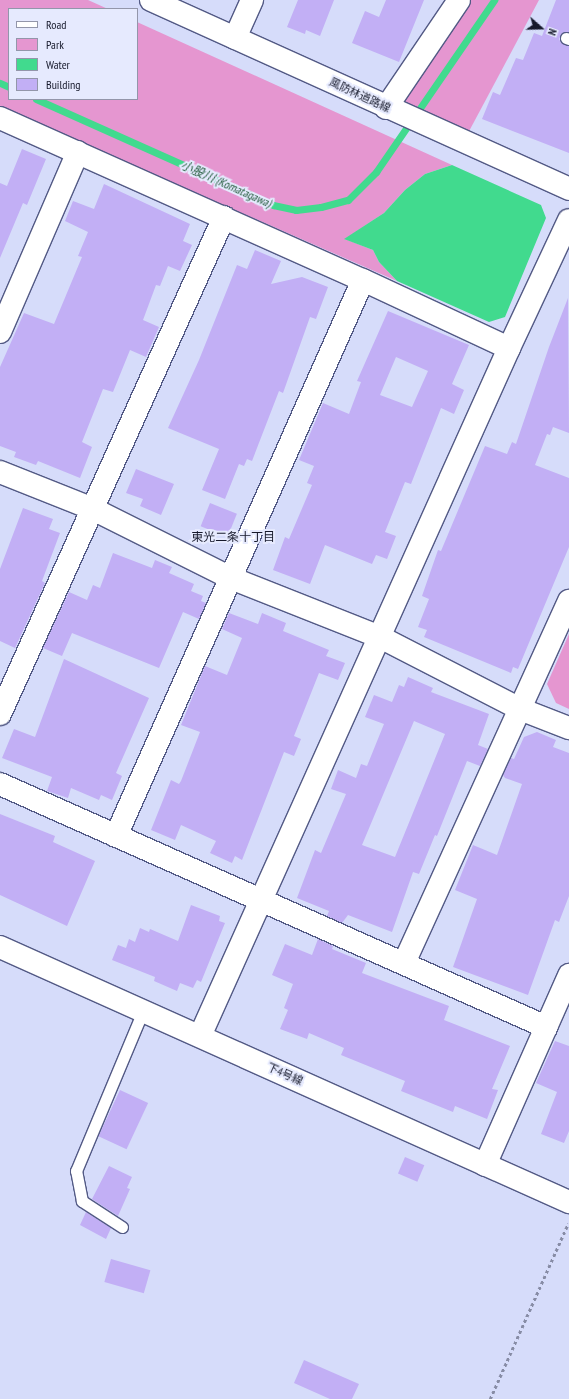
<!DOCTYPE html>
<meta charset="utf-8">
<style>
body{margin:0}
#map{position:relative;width:569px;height:1399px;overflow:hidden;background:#d6dcfa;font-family:"PT Sans Narrow","Noto Sans JP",sans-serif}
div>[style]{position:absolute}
.green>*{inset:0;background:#e596d0}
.water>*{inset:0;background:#41da8e}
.stream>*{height:7px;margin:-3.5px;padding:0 3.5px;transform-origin:3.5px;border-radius:3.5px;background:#41da8e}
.building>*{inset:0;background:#c2aff5;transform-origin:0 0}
.path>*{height:2.5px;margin-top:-1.25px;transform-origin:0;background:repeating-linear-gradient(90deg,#878ca5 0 3px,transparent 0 6px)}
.roads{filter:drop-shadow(1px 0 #535a85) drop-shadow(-1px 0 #535a85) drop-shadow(0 1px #535a85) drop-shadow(0 -1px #535a85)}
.service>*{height:11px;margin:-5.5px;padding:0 5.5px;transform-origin:5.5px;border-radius:5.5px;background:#fff}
.minor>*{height:22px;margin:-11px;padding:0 11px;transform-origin:11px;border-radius:11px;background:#fff}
.tertiary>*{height:22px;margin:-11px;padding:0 11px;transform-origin:11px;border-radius:11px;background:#fff}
span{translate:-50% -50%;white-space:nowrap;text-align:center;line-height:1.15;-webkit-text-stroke:4px #e6eafe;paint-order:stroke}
.street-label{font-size:11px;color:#16192b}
.water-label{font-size:12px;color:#275f40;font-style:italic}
.neighbourhood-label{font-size:12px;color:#16192b}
.legend{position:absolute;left:8px;top:8px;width:130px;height:92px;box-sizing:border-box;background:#e6eafe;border:1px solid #9396aa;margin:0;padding:5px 7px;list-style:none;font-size:12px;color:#16192b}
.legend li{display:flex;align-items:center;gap:8px;height:20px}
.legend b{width:20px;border:1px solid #9396aa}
.north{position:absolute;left:521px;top:8px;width:40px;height:40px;-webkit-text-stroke:3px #e6eafe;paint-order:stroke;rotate:110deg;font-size:11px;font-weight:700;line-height:16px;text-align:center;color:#16192b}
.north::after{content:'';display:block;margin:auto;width:14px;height:18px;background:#16192b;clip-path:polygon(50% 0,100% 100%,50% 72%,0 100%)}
</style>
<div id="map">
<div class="green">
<div style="clip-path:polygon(0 0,88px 0,108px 9px,9px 9px,9px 99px,137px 99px,137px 22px,452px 165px,425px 174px,405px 190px,384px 213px,345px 239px,373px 250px,379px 262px,397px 281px,0 107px)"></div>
<div style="clip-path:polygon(471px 0,539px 0,467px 135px,400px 106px)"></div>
<div style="clip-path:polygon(569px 634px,569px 709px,556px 703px,547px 684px)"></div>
</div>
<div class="water">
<div style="clip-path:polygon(452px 165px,541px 205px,546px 218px,505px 317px,489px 322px,397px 281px,379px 262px,373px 250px,344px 239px,384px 213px,405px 190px,425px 174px)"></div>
</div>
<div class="stream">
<div style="left:0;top:83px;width:10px;rotate:24deg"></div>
<div style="left:36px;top:99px;width:260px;rotate:24.1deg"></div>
<div style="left:273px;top:205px;width:24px;rotate:12deg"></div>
<div style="left:296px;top:210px;width:25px;rotate:-7deg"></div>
<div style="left:321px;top:207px;width:28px;rotate:-15deg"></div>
<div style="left:348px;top:200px;width:40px;rotate:-45deg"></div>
<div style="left:376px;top:172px;width:209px;rotate:-55.5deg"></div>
</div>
<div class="building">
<div style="clip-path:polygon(298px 0,334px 0,320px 36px,306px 30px,305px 34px,287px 27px)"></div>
<div style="clip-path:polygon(386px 0,424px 0,399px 62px,352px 43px,365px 11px,379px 17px)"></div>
<div style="clip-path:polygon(556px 0,569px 0,569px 32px,562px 33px,559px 39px,561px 43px,569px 46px,569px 153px,482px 119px,493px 92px,500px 95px,516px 58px,523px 60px,534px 33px,542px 36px)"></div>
<div style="clip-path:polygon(22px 149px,46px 159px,27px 205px,23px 203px,0 258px,0 183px,7px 186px)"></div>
<div style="clip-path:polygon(104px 184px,190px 224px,183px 241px,192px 245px,180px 271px,168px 266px,160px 286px,156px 285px,143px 320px,159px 327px,146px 357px,130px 350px,113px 392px,103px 389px,82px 442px,92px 447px,80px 478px,38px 461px,36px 465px,14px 457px,16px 452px,0 446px,0 367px,24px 313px,54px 324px,82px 257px,78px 256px,88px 232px,65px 221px,73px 201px,94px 209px)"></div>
<div style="clip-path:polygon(255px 250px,281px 261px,271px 284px,302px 277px,328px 287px,316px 319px,310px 317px,283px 393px,279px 391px,252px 461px,247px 459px,244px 466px,239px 464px,225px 499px,202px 490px,219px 449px,168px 428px,199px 360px,237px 265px,247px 269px)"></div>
<div style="clip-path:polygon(568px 298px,569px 433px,553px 427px,550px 435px,547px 434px,535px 465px,569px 478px,569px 547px,518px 669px,513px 667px,511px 673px,424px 637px,427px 630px,418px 627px,429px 599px,422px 596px,438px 550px,441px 551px,485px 446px,507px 454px,512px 442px,516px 444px,549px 347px)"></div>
<div style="clip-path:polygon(evenodd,388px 311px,469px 345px,452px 384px,464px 390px,454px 414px,441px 408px,411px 484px,405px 482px,385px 532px,396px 536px,387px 559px,376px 555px,372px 564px,325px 545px,310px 584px,273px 570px,285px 537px,289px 539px,312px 485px,307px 483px,314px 466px,299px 460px,323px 403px,349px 414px,361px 382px,357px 381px,388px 311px,396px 357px,428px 371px,412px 407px,380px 395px,396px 357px)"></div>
<div style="clip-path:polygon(136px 469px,174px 484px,161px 515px,140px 506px,143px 499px,126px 493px)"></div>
<div style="left:210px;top:503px;width:29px;height:25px;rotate:22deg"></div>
<div style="clip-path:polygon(23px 508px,53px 519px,49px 529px,60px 533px,42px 581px,45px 583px,15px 648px,0 641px,0 569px)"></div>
<div style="clip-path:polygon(113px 553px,152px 568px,155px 560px,172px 567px,169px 573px,194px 584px,191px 591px,203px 596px,201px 601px,206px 603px,199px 619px,183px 612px,159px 668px,72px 633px,62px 656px,43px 648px,69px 592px,87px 600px,93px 585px,100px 588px)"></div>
<div style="clip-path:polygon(229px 613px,258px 624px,262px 613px,286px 623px,283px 631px,329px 650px,326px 656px,345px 663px,338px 680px,319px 673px,294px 736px,301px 739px,294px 756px,284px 752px,242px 860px,235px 856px,232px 863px,210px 853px,216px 841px,181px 825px,175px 840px,151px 830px,171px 780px,179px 784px,181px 781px,200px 732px,181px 725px,205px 666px,227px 675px,242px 638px,222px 629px)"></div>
<div style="clip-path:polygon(64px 659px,149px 698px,116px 773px,122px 776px,112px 800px,101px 795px,99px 800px,71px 788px,68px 798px,47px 791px,52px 777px,2px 758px,14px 729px,35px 737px)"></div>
<div style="clip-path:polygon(evenodd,408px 677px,433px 688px,431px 692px,489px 714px,478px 745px,488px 749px,480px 766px,467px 761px,437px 836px,435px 835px,419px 874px,413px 872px,392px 932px,348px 915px,342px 923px,327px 916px,329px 911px,297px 898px,315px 850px,321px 853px,346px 794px,331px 789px,338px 770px,356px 778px,361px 764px,367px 766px,384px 724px,365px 717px,374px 695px,392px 702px,399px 685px,404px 687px,408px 677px,414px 721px,445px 734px,395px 857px,362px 845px,414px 721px)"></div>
<div style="clip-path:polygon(537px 732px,556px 740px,553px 747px,569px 753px,569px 896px,559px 922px,555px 920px,528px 995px,453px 967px,477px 899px,455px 890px,473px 845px,497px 855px,522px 784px,505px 778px,503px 775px,511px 758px,514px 759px,524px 737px)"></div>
<div style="clip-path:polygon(0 814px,55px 836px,53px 842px,95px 861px,67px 926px,0 895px)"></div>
<div style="clip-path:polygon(191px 905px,220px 916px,219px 921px,225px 923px,201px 982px,197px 980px,193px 988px,180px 983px,177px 991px,154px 981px,155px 977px,112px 960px,118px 945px,126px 948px,129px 939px,135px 942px,140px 928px,149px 932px,150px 929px,178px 941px)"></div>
<div style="clip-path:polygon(318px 939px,333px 946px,332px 949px,366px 963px,362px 973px,449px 1006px,444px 1020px,510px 1046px,492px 1089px,498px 1090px,487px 1119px,455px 1106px,453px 1112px,401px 1091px,405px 1081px,341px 1055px,344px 1048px,309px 1033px,307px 1039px,280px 1029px,288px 1010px,284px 1008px,293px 984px,272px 975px,285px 944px,312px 955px)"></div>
<div style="clip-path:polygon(555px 1041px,569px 1046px,569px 1131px,564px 1143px,541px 1134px,557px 1092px,536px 1083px)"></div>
<div style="left:120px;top:1090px;width:31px;height:51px;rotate:25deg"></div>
<div style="left:405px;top:1157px;width:21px;height:18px;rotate:23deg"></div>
<div style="clip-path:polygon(109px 1166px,132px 1177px,127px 1188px,130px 1189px,118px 1216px,92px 1199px)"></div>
<div style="clip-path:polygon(86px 1212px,111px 1228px,106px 1239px,80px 1225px)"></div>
<div style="left:111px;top:1259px;width:41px;height:24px;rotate:16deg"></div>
<div style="clip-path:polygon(304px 1360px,359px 1384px,352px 1399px,330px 1399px,294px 1383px)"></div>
</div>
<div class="path">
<div style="left:490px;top:1399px;width:192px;rotate:-66deg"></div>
</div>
<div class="roads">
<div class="service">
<div style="left:566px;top:38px;width:3px;rotate:18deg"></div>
<div style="left:122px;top:1227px;width:48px;rotate:-147deg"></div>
<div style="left:82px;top:1201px;width:31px;rotate:-101deg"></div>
<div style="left:76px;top:1171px;width:173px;rotate:-67.3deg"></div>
</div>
<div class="minor">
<div style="left:151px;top:0;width:459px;rotate:24.3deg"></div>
<div style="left:235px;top:38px;width:42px;rotate:-65.9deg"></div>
<div style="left:386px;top:108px;width:130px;rotate:-55.9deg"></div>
<div style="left:0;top:118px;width:398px;rotate:24.1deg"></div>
<div style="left:363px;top:280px;width:161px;rotate:25deg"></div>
<div style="left:0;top:332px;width:196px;rotate:-66.6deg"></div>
<div style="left:0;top:472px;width:100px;rotate:21.7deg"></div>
<div style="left:93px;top:509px;width:154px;rotate:26.6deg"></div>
<div style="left:231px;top:578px;width:160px;rotate:21.6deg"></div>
<div style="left:380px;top:637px;width:157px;rotate:27.2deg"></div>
<div style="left:520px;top:709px;width:53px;rotate:21.2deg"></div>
<div style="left:0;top:714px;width:545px;rotate:-65.74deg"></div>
<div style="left:0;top:784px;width:598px;rotate:23.99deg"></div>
<div style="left:116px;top:836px;width:608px;rotate:-66.05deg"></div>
<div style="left:404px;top:963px;width:398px;rotate:-65.5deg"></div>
<div style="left:200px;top:1036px;width:754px;rotate:-65.81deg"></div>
<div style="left:509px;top:348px;width:141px;rotate:-64.9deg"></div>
<div style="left:485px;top:1165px;width:208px;rotate:-66.1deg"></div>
</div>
<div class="tertiary">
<div style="left:0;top:947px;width:624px;rotate:24.14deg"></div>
</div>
</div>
<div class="street-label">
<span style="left:360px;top:95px;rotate:25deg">風防林道路線</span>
<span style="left:285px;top:1074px;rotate:24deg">下4号線</span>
</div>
<div class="water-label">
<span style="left:226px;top:184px;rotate:24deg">小股川 (Komatagawa)</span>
</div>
<div class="neighbourhood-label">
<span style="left:233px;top:537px">東光二条十丁目</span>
</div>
<ul class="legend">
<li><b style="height:5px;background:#fff"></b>Road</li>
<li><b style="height:11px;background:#e596d0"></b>Park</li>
<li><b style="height:11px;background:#41da8e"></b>Water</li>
<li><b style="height:11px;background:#c2aff5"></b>Building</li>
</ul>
<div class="north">N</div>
</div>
